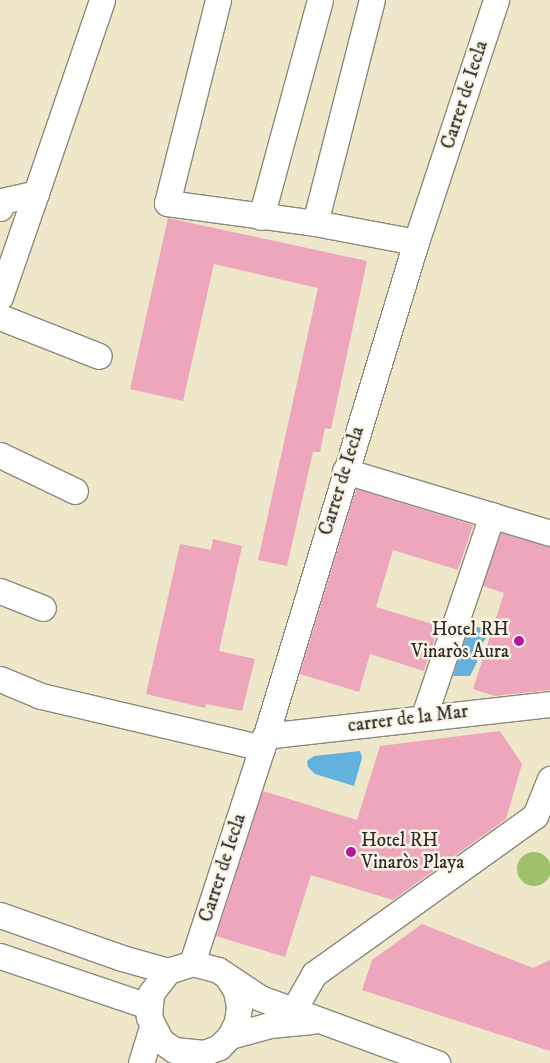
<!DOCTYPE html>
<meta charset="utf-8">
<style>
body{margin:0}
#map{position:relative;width:550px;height:1063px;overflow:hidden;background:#eee7ca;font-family:"IM FELL DW Pica",serif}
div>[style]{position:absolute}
.green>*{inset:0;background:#9fc16b}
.round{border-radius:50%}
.water>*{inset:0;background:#63b1dd}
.building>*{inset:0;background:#eda6bb}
.roads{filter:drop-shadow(1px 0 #8c897a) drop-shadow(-1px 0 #8c897a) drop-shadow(0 1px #8c897a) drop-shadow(0 -1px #8c897a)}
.minor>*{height:25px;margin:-12.5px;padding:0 12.5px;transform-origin:12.5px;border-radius:12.5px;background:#fff}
.dots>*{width:14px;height:14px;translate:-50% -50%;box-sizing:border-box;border:2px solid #fcf5e5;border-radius:50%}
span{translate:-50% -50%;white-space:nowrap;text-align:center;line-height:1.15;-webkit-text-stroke:5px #fcf5e5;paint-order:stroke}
.street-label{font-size:19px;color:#2b2b2b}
.poi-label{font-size:19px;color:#2b2b2b}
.right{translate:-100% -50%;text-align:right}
.left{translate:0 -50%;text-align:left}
</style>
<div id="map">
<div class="green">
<div class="round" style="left:517px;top:852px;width:34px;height:34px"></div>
</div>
<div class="water">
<div style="clip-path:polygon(470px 624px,483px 629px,486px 638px,476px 652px,477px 662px,470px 676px,453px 676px)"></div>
<div style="clip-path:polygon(360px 751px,362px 758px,354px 786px,315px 774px,308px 767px,307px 761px,314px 756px)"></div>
</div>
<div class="building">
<div style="clip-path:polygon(168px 218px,367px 261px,331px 429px,325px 428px,320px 452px,313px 452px,287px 566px,258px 560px,318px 288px,214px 264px,183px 401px,130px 389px)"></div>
<div style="clip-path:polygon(356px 489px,473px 525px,458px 570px,393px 550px,376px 607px,439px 626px,424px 671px,370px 654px,359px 692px,300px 674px)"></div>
<div style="clip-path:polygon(501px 533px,550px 547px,550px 690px,495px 696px,473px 689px,504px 593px,483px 586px)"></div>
<div style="clip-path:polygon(213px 539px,242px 546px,219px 651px,255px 659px,242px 711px,206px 704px,205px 708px,146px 694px,180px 544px,211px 550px)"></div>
<div style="clip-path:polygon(500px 731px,522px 764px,506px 819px,393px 900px,311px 875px,285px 957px,216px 936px,263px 791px,357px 820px,380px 746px)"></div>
<div style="clip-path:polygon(422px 924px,533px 968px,550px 960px,550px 1051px,362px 990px,372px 960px)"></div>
</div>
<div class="roads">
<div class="minor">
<div style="left:218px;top:0;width:209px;rotate:104.1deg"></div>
<div style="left:167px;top:203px;width:149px;rotate:7.7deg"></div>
<div style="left:315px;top:223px;width:103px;rotate:10.7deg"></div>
<div style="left:36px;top:193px;width:204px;rotate:-71.1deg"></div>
<div style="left:0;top:208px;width:7px;rotate:-74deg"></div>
<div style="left:2px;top:201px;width:35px;rotate:-13deg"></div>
<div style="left:36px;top:193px;width:110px;rotate:109.1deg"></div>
<div style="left:261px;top:217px;width:225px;rotate:-74.8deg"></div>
<div style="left:315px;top:223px;width:230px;rotate:-75.7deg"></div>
<div style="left:0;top:317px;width:106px;rotate:21.5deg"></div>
<div style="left:0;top:455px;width:83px;rotate:25.6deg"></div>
<div style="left:345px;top:471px;width:214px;rotate:16.8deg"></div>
<div style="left:0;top:591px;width:46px;rotate:21.6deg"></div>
<div style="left:0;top:679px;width:44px;rotate:22.5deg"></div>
<div style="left:41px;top:696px;width:227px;rotate:13.2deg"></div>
<div style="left:424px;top:716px;width:212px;rotate:-71.3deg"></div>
<div style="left:265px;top:736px;width:287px;rotate:-6.4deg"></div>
<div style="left:0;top:915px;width:129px;rotate:19.4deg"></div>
<div style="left:122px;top:958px;width:48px;rotate:15.8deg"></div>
<div style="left:0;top:956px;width:156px;rotate:18.7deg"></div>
<div style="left:192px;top:963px;width:226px;rotate:-72deg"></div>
<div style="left:262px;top:748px;width:529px;rotate:-73.07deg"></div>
<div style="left:416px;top:242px;width:255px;rotate:-71.7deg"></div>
<div style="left:228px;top:978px;width:15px;rotate:58deg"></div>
<div style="left:236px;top:991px;width:16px;rotate:79deg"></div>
<div style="left:239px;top:1007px;width:15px;rotate:98deg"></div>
<div style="left:237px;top:1022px;width:16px;rotate:117deg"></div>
<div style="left:230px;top:1036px;width:16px;rotate:135deg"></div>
<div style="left:219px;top:1047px;width:16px;rotate:158deg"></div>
<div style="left:204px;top:1053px;width:30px;rotate:-174deg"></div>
<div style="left:174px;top:1050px;width:16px;rotate:-145deg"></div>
<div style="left:161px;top:1041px;width:27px;rotate:-117deg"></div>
<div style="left:149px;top:1017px;width:24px;rotate:-85deg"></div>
<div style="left:151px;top:993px;width:28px;rotate:-52deg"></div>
<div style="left:168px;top:971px;width:25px;rotate:-18deg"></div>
<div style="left:192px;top:963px;width:27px;rotate:15deg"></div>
<div style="left:218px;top:970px;width:50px;rotate:33.7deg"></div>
<div style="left:260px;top:998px;width:189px;rotate:20.2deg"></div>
<div style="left:293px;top:1011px;width:43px;rotate:-60.4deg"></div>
<div style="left:314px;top:974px;width:272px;rotate:-35.6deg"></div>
<div style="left:535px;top:816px;width:40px;rotate:-68deg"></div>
<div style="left:230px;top:1036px;width:41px;rotate:-15.4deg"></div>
<div style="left:270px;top:1025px;width:42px;rotate:-5.4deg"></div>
<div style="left:141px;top:1063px;width:37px;rotate:-73deg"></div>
</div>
</div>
<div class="dots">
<div style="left:519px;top:641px;background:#b5179e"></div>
<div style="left:351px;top:852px;background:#b5179e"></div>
</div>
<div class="street-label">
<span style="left:465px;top:95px;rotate:-72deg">Carrer de Iecla</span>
<span style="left:342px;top:481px;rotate:-73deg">Carrer de Iecla</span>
<span style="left:408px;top:719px;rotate:-7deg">carrer de la Mar</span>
<span style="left:223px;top:868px;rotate:-72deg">Carrer de Iecla</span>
</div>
<div class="poi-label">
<span class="right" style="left:509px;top:641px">Hotel RH<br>Vinaròs Aura</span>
<span class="left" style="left:361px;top:852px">Hotel RH<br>Vinaròs Playa</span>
</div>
</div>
